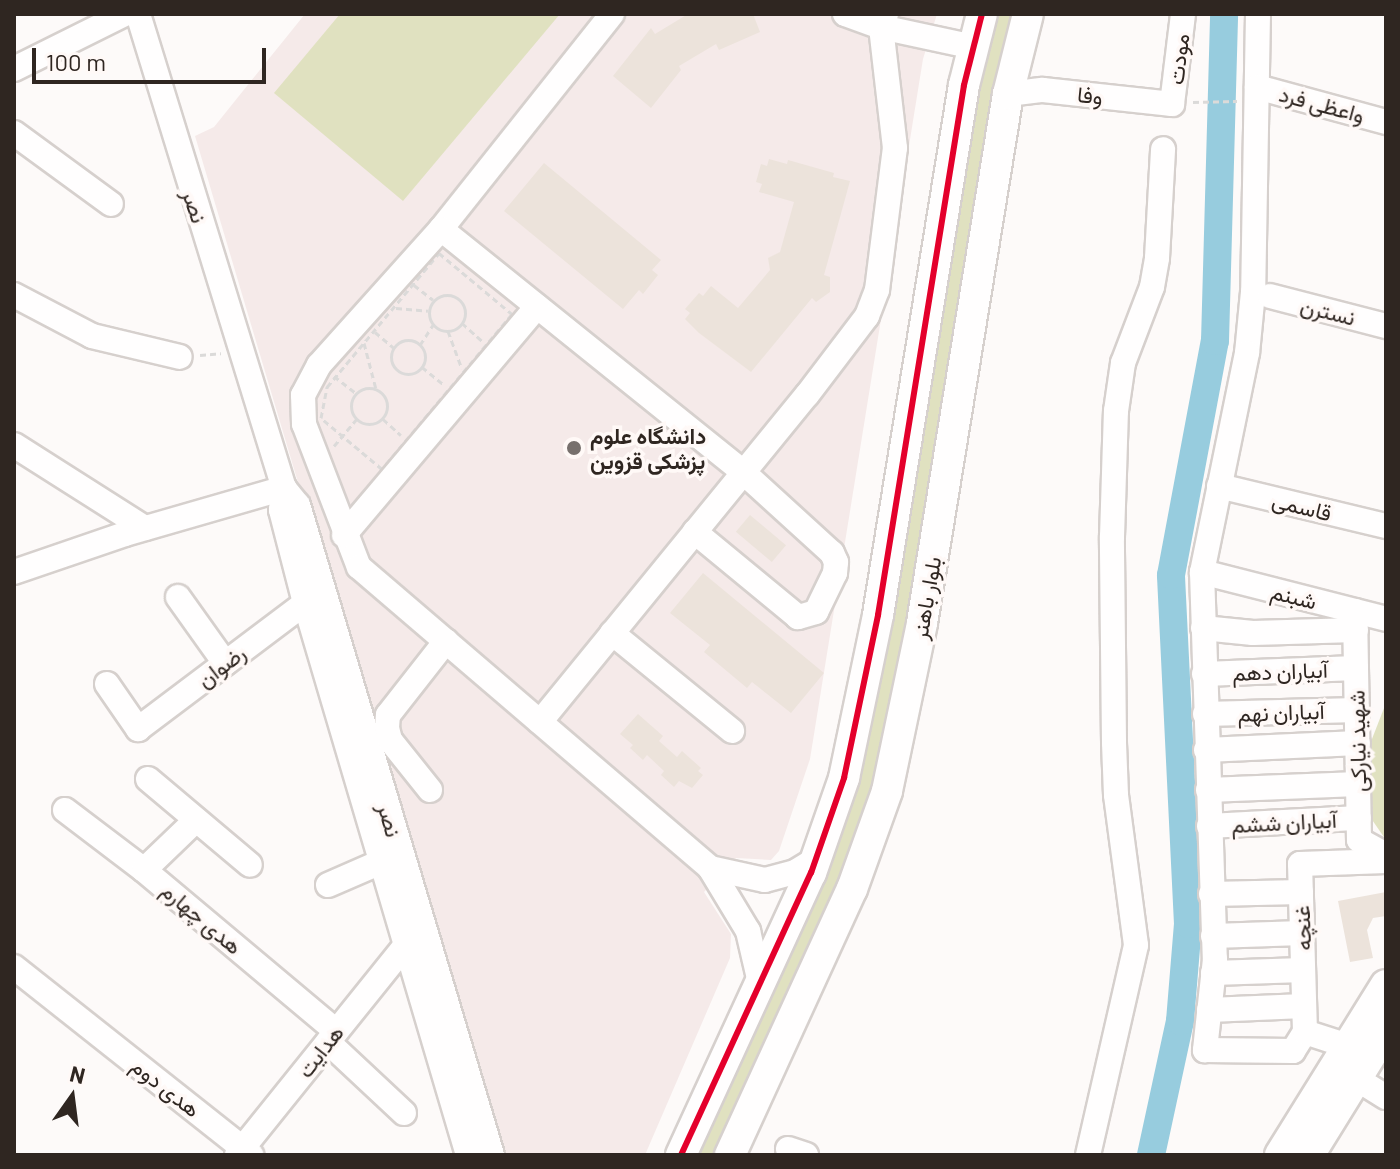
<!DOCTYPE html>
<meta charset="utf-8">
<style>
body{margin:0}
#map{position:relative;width:1400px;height:1169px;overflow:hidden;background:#fdfaf9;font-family:Barlow,Vazirmatn,sans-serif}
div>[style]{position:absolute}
.education>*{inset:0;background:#f5eae9}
.green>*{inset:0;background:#e0e1c0}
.river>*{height:28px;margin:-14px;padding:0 14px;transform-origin:14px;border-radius:14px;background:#97ccde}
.building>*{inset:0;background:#ece3db;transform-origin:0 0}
.path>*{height:3px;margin-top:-1.5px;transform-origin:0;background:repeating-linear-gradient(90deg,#dbdad9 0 6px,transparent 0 10px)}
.path>.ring{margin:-1.5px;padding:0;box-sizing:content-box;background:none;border:3px solid #dbdad9;border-radius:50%}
.roads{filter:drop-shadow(2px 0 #d6d0cd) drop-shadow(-2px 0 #d6d0cd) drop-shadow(0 2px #d6d0cd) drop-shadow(0 -2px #d6d0cd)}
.minor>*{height:24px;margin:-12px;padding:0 12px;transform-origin:12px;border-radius:12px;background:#fffefe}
.major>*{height:30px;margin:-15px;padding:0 15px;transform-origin:15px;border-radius:15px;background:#fffefe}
.bus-1>*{height:6px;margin:-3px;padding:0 3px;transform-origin:3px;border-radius:3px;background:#e4002b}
.dots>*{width:22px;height:22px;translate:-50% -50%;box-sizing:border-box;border:4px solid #fff9f7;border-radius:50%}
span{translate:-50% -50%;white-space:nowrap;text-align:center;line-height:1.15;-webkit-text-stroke:7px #fff9f7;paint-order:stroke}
.street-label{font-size:22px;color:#2f2621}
.poi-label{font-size:22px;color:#2f2621;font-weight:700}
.left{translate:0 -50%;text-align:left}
.frame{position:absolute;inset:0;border:16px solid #2f2621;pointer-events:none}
.north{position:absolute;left:32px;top:1057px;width:80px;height:80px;-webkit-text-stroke:6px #fff9f7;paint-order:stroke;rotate:14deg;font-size:22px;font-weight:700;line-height:32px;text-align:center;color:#2f2621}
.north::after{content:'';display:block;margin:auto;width:28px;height:36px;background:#2f2621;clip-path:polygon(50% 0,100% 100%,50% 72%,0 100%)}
.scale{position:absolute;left:32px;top:48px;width:234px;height:36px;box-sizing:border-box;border:4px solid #2f2621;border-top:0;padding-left:10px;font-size:24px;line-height:28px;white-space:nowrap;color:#2f2621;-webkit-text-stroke:6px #fff9f7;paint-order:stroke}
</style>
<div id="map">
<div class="education">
<div style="clip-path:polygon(305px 14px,937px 14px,923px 59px,810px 759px,779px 851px,771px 860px,736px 858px,704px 892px,731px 934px,730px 958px,645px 1155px,498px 1155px,195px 136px,214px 127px)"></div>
</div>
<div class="green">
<div style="clip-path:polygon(340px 14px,560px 14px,403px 201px,274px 93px)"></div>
<div style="clip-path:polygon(990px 14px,1019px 14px,887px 791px,730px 1155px,681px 1155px,811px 873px)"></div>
<div style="clip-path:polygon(1386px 703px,1386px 840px,1368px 814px,1363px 762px)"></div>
</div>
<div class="river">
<div style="left:1151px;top:1155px;width:137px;rotate:-77.8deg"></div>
<div style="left:1180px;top:1021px;width:97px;rotate:-85.3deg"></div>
<div style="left:1188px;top:924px;width:349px;rotate:-92.8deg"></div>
<div style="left:1171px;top:575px;width:238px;rotate:-79.4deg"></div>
<div style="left:1215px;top:341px;width:327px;rotate:-88.4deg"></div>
</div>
<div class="building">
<div style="clip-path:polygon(688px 14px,753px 14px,760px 32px,719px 50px,716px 44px,679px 66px,681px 70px,651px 108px,613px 76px,651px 28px,655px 34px)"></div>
<div style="clip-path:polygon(769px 159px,787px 164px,788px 160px,834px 173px,833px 177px,850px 181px,824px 275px,830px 277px,830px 292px,816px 302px,812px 298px,751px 372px,699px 333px,685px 319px,690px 313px,685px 309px,699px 293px,703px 296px,711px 286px,738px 308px,770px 270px,768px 258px,780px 252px,794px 202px,759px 192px,762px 184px,756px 182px,761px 164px,767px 166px)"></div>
<div style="clip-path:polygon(544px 163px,661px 260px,652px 270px,658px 275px,643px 294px,639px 290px,623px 309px,504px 211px)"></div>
<div style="left:750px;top:515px;width:47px;height:22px;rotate:40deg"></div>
<div style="clip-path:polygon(703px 573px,824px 673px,791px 713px,752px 682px,747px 688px,704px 652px,710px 645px,670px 613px)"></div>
<div style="clip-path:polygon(638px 714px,663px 736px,659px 741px,677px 757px,682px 751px,701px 768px,698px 771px,703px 775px,692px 788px,679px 781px,674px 787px,661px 775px,664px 771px,647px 755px,643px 760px,630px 748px,633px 745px,620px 734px)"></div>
<div style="clip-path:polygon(1386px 892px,1386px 916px,1373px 918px,1367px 930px,1373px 958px,1350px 962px,1338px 901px)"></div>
</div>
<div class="path">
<div style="left:1193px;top:102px;width:44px;rotate:-1.3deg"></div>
<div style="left:439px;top:253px;width:95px;rotate:39.9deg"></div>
<div style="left:512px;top:314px;width:202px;rotate:130deg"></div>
<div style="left:382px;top:469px;width:80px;rotate:-140.1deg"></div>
<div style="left:321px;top:418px;width:32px;rotate:-79deg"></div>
<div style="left:327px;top:387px;width:175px;rotate:-50.1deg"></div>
<div style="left:414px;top:285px;width:24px;rotate:38deg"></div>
<div class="ring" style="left:429px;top:295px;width:33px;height:33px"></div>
<div style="left:396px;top:308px;width:32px;rotate:5deg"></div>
<div style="left:462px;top:323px;width:28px;rotate:42deg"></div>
<div style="left:448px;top:331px;width:40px;rotate:69.8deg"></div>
<div style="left:375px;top:332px;width:25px;rotate:40deg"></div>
<div class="ring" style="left:391px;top:340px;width:31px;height:31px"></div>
<div style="left:364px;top:343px;width:48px;rotate:75.4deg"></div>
<div style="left:420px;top:345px;width:24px;rotate:-57deg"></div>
<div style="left:200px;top:355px;width:21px;rotate:-5deg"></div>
<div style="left:422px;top:367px;width:28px;rotate:39deg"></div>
<div style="left:334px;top:376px;width:28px;rotate:38deg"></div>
<div class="ring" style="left:351px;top:388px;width:33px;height:33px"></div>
<div style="left:383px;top:419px;width:24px;rotate:42deg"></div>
<div style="left:334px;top:446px;width:35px;rotate:-50deg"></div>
</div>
<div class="roads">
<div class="minor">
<div style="left:138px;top:14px;width:496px;rotate:72.9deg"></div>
<div style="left:284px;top:488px;width:22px;rotate:51deg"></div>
<div style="left:298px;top:505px;width:678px;rotate:73.38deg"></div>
<div style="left:612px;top:14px;width:275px;rotate:128.5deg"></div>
<div style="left:441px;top:229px;width:183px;rotate:131.9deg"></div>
<div style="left:319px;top:365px;width:34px;rotate:118deg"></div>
<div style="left:303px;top:395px;width:29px;rotate:88deg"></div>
<div style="left:304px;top:424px;width:153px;rotate:69deg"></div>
<div style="left:359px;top:567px;width:462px;rotate:40.6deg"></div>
<div style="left:710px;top:868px;width:74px;rotate:58.9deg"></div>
<div style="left:748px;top:931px;width:57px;rotate:76.9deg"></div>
<div style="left:845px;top:14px;width:38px;rotate:20deg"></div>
<div style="left:881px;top:27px;width:14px;rotate:-69deg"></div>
<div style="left:1258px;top:14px;width:278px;rotate:91deg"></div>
<div style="left:1253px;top:292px;width:61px;rotate:95.6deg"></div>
<div style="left:1247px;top:353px;width:224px;rotate:101.6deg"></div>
<div style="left:1202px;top:572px;width:387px;rotate:88.1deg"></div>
<div style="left:1215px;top:959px;width:92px;rotate:96.3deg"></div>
<div style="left:1205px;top:1050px;width:88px;rotate:0.7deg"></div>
<div style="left:1293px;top:1051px;width:22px;rotate:-58deg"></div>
<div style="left:14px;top:69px;width:124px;rotate:-26.4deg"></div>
<div style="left:1257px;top:87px;width:134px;rotate:15.2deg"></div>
<div style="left:1008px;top:94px;width:35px;rotate:-7deg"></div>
<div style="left:1043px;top:90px;width:130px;rotate:6.2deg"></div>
<div style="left:1172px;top:104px;width:91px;rotate:-83deg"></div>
<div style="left:14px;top:133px;width:120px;rotate:36.2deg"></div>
<div style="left:441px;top:229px;width:388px;rotate:38.8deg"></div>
<div style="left:743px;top:472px;width:120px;rotate:42.3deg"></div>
<div style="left:832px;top:553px;width:10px;rotate:66deg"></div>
<div style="left:836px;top:562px;width:11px;rotate:95deg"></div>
<div style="left:835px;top:573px;width:43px;rotate:116deg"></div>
<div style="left:816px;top:612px;width:19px;rotate:164deg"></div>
<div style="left:798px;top:617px;width:134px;rotate:-140.5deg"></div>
<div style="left:14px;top:295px;width:88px;rotate:27.7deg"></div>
<div style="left:92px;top:336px;width:90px;rotate:13.4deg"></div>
<div style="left:1270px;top:296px;width:120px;rotate:14.5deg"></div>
<div style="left:14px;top:445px;width:155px;rotate:32.4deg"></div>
<div style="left:1219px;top:486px;width:172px;rotate:13.5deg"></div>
<div style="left:284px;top:488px;width:22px;rotate:98deg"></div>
<div style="left:281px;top:510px;width:96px;rotate:75.5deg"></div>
<div style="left:305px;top:603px;width:576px;rotate:73.55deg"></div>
<div style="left:344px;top:535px;width:299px;rotate:-49.8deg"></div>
<div style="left:14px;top:572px;width:117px;rotate:-18.9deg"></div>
<div style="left:125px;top:534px;width:166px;rotate:-16.1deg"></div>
<div style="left:1202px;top:572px;width:190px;rotate:14.3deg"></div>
<div style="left:178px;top:597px;width:81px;rotate:54.5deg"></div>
<div style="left:1355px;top:611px;width:229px;rotate:89deg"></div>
<div style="left:1359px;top:840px;width:31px;rotate:29deg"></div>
<div style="left:1203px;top:628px;width:50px;rotate:5.7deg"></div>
<div style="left:1253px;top:633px;width:103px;rotate:-1.7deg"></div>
<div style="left:612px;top:633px;width:155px;rotate:39.2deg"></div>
<div style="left:1204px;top:674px;width:152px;rotate:-2.3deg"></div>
<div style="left:107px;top:684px;width:55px;rotate:55.4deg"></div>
<div style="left:138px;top:729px;width:209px;rotate:-37deg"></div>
<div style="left:1205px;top:714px;width:152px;rotate:-1.5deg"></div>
<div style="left:540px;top:722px;width:422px;rotate:-50.8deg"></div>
<div style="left:807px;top:395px;width:99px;rotate:-52.8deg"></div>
<div style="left:867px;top:316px;width:28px;rotate:-69deg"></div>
<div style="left:877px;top:290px;width:143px;rotate:-82.8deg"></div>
<div style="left:895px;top:148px;width:122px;rotate:-96.6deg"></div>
<div style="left:881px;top:27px;width:95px;rotate:12.1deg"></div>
<div style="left:1206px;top:750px;width:152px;rotate:-2.6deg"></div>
<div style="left:148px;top:779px;width:133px;rotate:40.1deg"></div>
<div style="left:430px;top:790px;width:64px;rotate:-128.7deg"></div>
<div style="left:390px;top:740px;width:12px;rotate:-104deg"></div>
<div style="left:387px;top:728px;width:13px;rotate:-86deg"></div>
<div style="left:388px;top:715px;width:94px;rotate:-51.9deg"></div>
<div style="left:1208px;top:790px;width:150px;rotate:-2.3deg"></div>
<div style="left:65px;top:810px;width:99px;rotate:37.2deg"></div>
<div style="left:144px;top:870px;width:249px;rotate:40deg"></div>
<div style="left:1209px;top:826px;width:150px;rotate:-3.1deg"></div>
<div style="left:710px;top:868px;width:56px;rotate:12.3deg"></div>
<div style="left:765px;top:880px;width:31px;rotate:-15deg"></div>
<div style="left:795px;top:872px;width:23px;rotate:-31deg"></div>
<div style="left:144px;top:870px;width:72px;rotate:-43.9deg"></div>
<div style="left:328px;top:885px;width:58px;rotate:-23.5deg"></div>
<div style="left:1211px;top:894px;width:90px;rotate:-1.3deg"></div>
<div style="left:1213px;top:936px;width:89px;rotate:-1.9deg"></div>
<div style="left:14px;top:967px;width:303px;rotate:38.4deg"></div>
<div style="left:1213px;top:973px;width:90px;rotate:-1.9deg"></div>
<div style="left:1209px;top:1010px;width:95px;rotate:-2.4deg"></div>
<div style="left:328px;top:1042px;width:104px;rotate:43.1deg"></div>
<div style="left:1348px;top:1046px;width:45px;rotate:-162deg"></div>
<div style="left:1305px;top:1032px;width:168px;rotate:-91.7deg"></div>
<div style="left:1300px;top:864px;width:86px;rotate:-2deg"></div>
<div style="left:1357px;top:1079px;width:34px;rotate:32deg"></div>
<div style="left:788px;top:1149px;width:19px;rotate:18deg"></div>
<div style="left:237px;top:1155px;width:267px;rotate:-51.2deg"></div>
<div style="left:1088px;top:1155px;width:215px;rotate:-77.1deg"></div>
<div style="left:1136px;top:945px;width:151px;rotate:-97.6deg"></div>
<div style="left:1116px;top:795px;width:53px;rotate:-92.2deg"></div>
<div style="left:1114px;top:742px;width:205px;rotate:-90.6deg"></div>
<div style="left:1112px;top:537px;width:126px;rotate:-88.2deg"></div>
<div style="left:1116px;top:411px;width:49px;rotate:-81.7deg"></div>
<div style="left:1123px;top:363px;width:81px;rotate:-69.1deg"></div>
<div style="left:1152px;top:287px;width:29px;rotate:-80deg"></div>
<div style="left:1157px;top:258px;width:109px;rotate:-86.8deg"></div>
</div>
<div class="major">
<div style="left:681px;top:1155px;width:311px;rotate:-65.3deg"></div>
<div style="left:811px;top:873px;width:101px;rotate:-70.8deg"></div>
<div style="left:844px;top:778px;width:167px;rotate:-78.2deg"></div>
<div style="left:878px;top:615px;width:537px;rotate:-80.78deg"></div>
<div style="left:964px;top:85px;width:73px;rotate:-75.8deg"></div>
<div style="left:730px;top:1155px;width:293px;rotate:-65.4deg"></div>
<div style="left:852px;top:889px;width:104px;rotate:-70.3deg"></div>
<div style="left:887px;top:791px;width:172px;rotate:-78.2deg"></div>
<div style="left:922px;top:623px;width:536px;rotate:-80.77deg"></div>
<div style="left:1008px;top:94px;width:82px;rotate:-76deg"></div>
<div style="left:1280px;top:1155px;width:200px;rotate:-58.1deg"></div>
<div style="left:1309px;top:1155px;width:146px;rotate:-58.2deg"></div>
</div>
</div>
<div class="bus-1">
<div style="left:681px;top:1155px;width:311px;rotate:-65.3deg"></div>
<div style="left:811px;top:873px;width:101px;rotate:-70.8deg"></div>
<div style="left:844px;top:778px;width:167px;rotate:-78.2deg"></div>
<div style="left:878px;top:615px;width:537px;rotate:-80.78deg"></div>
<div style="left:964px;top:85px;width:73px;rotate:-75.8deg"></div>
</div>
<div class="dots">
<div style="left:574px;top:448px;background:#77706d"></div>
</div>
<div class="street-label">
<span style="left:1178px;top:59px;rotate:-83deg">مودت</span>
<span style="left:1090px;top:95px;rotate:6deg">وفا</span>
<span style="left:1322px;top:104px;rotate:15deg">واعظی فرد</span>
<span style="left:195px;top:206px;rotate:71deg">نصر</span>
<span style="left:1328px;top:311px;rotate:14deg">نسترن</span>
<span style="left:1302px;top:506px;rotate:14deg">قاسمی</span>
<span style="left:1294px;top:596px;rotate:14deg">شبنم</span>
<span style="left:926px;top:598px;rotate:-80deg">بلوار باهنر</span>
<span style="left:221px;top:666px;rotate:-37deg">رضوان</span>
<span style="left:1280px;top:671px;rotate:-2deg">آبیاران دهم</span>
<span style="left:1281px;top:712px;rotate:-2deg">آبیاران نهم</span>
<span style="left:1357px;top:741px;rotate:-91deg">شهید نیارکی</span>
<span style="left:390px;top:820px;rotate:74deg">نصر</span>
<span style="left:1284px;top:822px;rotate:-3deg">آبیاران ششم</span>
<span style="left:202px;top:918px;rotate:40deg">هدی چهارم</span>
<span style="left:1302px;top:928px;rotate:-92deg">غنچه</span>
<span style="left:320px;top:1051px;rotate:-52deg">هدایت</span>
<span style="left:166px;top:1087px;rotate:38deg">هدی دوم</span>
</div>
<div class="poi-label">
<span class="left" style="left:590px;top:448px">دانشگاه علوم<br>پزشکی قزوین</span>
</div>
<div class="frame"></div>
<div class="north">N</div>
<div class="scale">100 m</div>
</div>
